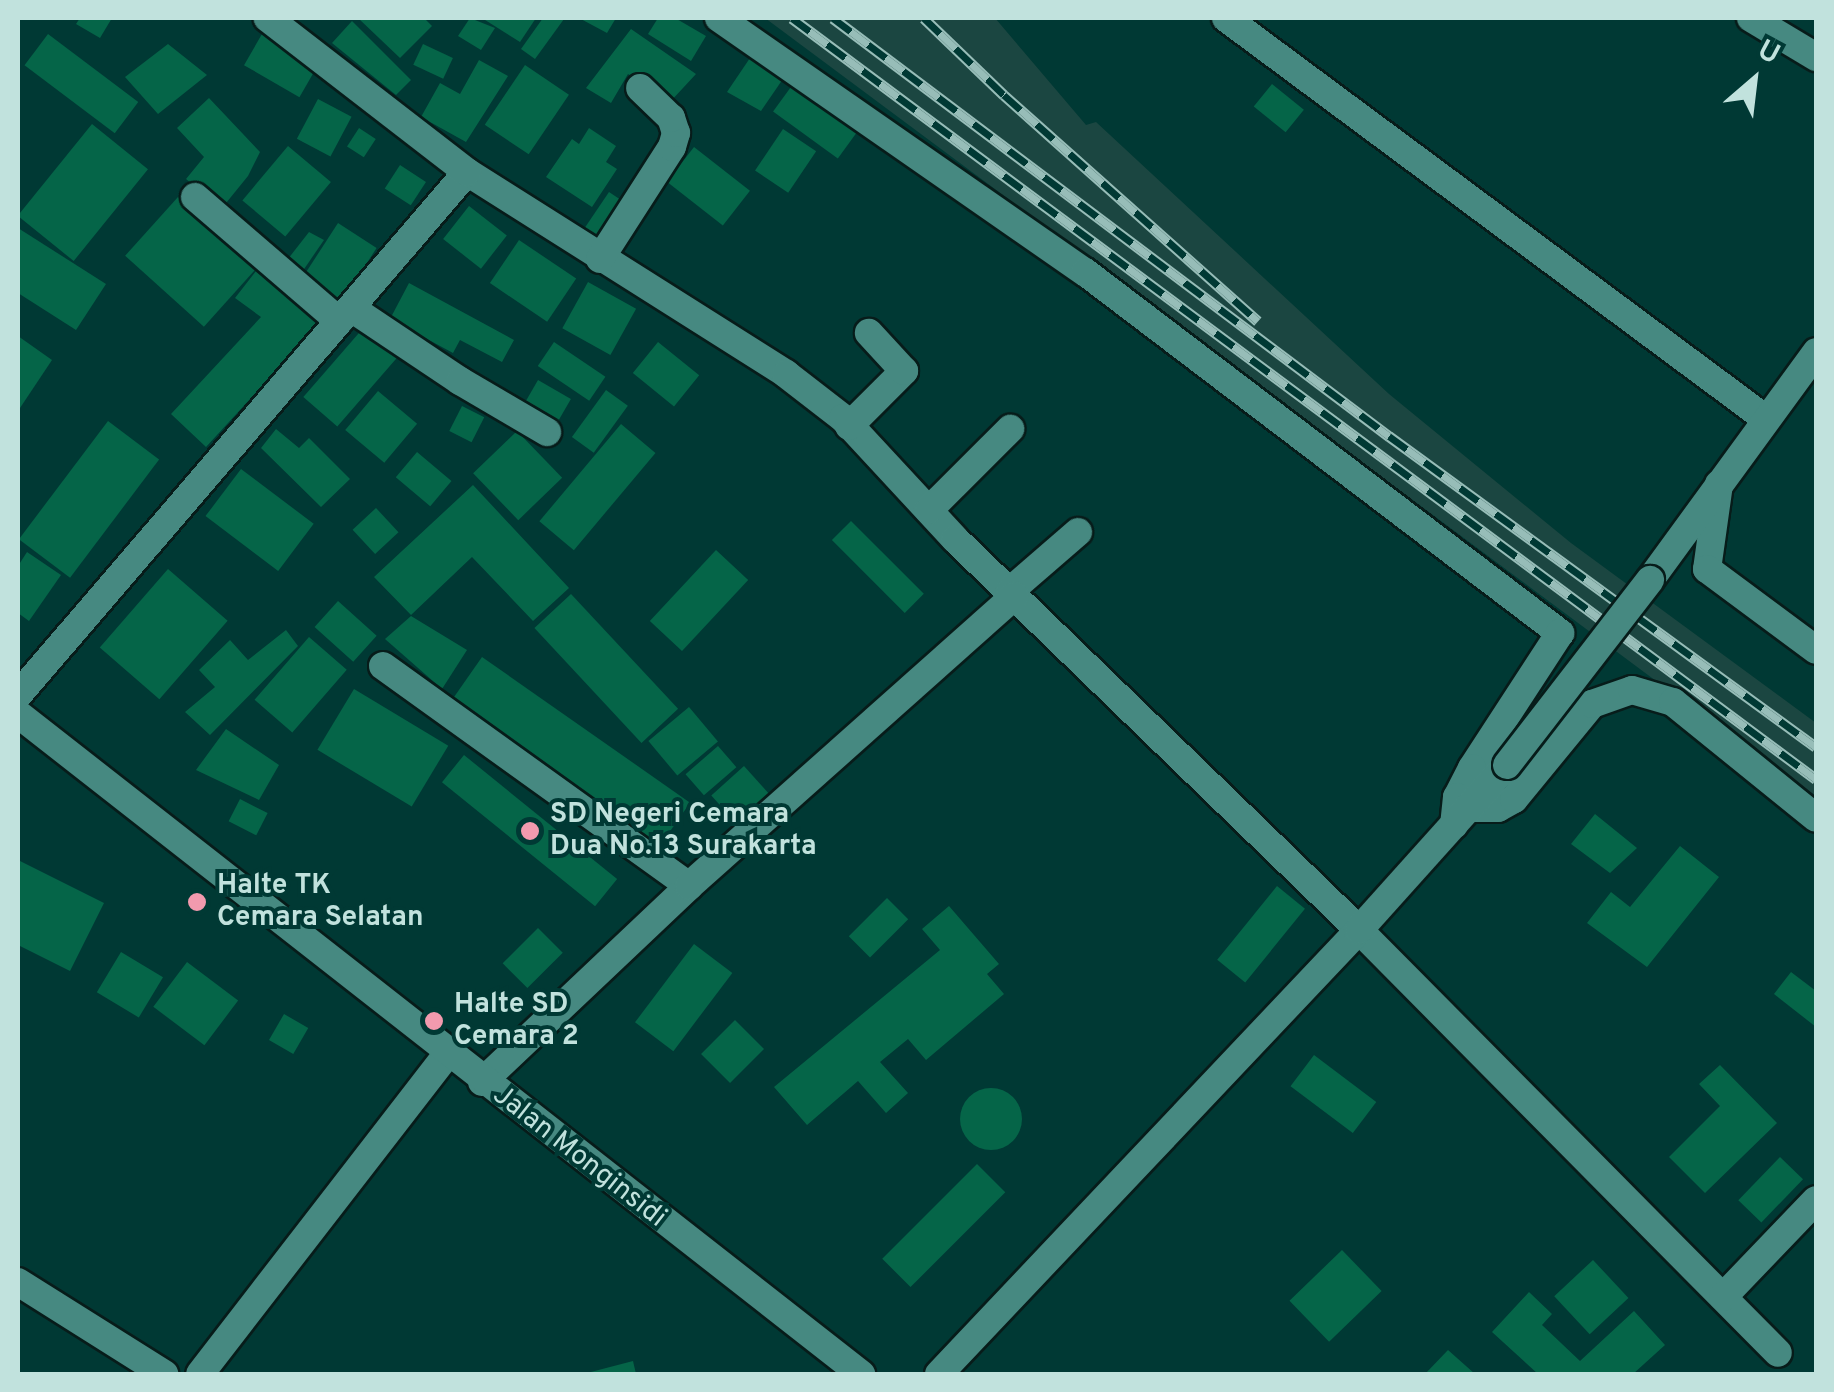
<!DOCTYPE html>
<style>
body{margin:0}
#map{position:relative;width:1834px;height:1392px;overflow:hidden;background:#003934;font-family:Overpass,sans-serif}
div>[style]{position:absolute}
.built>*{inset:0;background:#1b4641}
.building>*{inset:0;background:#056548;transform-origin:0 0}
.round{border-radius:50%}
.roads{filter:drop-shadow(2px 0 #071c1a) drop-shadow(-2px 0 #071c1a) drop-shadow(0 2px #071c1a) drop-shadow(0 -2px #071c1a)}
.minor>*{height:28px;margin:-14px;padding:0 14px;transform-origin:14px;border-radius:14px;background:#468981}
.secondary>*{height:28px;margin:-14px;padding:0 14px;transform-origin:14px;border-radius:14px;background:#468981}
.rail>*{height:11px;margin-top:-5.5px;transform-origin:0;background:repeating-linear-gradient(90deg,#003934 0 22px,#97bdb8 0 44px);box-sizing:border-box;border-block:2px solid #97bdb8}
.bridges{filter:drop-shadow(2px 0 #071c1a) drop-shadow(-2px 0 #071c1a) drop-shadow(0 2px #071c1a) drop-shadow(0 -2px #071c1a)}
.minor-bridge>*{height:28px;margin:-14px;padding:0 14px;transform-origin:14px;border-radius:14px;background:#468981}
.dots>*{width:28px;height:28px;translate:-50% -50%;box-sizing:border-box;border:5px solid #003934;border-radius:50%}
span{translate:-50% -50%;white-space:nowrap;text-align:center;line-height:1.15;-webkit-text-stroke:8px #003934;paint-order:stroke}
.poi-label{font-size:28px;color:#c1e2dd;font-weight:700}
.left{translate:0 -50%;text-align:left}
.street-label{font-size:28px;color:#c1e2dd}
.frame{position:absolute;inset:0;border:20px solid #c1e2dd;pointer-events:none}
.north{position:absolute;left:1704px;top:30px;width:100px;height:100px;-webkit-text-stroke:8px #003934;paint-order:stroke;rotate:28deg;font-size:28px;font-weight:700;line-height:40px;text-align:center;color:#c1e2dd}
.north::after{content:'';display:block;margin:auto;width:35px;height:45px;background:#c1e2dd;clip-path:polygon(50% 0,100% 100%,50% 72%,0 100%)}
</style>
<div id="map">
<div class="built">
<div style="clip-path:polygon(765px 18px,995px 18px,1086px 125px,1096px 122px,1389px 394px,1571px 543px,1816px 723px,1816px 800px)"></div>
</div>
<div class="building">
<div style="clip-path:polygon(80px 18px,112px 18px,100px 38px,76px 24px)"></div>
<div style="clip-path:polygon(358px 18px,424px 18px,432px 26px,400px 58px)"></div>
<div style="clip-path:polygon(470px 18px,495px 28px,481px 50px,458px 36px)"></div>
<div style="clip-path:polygon(482px 18px,536px 18px,520px 42px)"></div>
<div style="clip-path:polygon(543px 18px,564px 19px,535px 59px,521px 49px)"></div>
<div style="clip-path:polygon(579px 18px,616px 18px,607px 33px)"></div>
<div style="clip-path:polygon(658px 18px,675px 18px,706px 36px,691px 61px,648px 34px)"></div>
<div style="clip-path:polygon(352px 21px,411px 80px,396px 95px,332px 43px)"></div>
<div style="clip-path:polygon(631px 29px,696px 74px,670px 102px,628px 74px,611px 103px,586px 88px)"></div>
<div style="left:48px;top:34px;width:113px;height:39px;rotate:37deg"></div>
<div style="left:262px;top:34px;width:64px;height:36px;rotate:30deg"></div>
<div style="clip-path:polygon(168px 44px,207px 75px,158px 114px,125px 77px)"></div>
<div style="left:423px;top:44px;width:33px;height:23px;rotate:25deg"></div>
<div style="clip-path:polygon(752px 55px,787px 73px,761px 111px,727px 92px)"></div>
<div style="clip-path:polygon(479px 60px,508px 76px,466px 142px,421px 117px,440px 83px,460px 94px)"></div>
<div style="left:525px;top:65px;width:53px;height:72px;rotate:34deg"></div>
<div style="left:796px;top:80px;width:80px;height:39px;rotate:36deg"></div>
<div style="left:1272px;top:84px;width:41px;height:29px;rotate:39deg"></div>
<div style="clip-path:polygon(209px 98px,260px 152px,248px 176px,222px 208px,186px 179px,204px 157px,177px 128px)"></div>
<div style="left:318px;top:99px;width:38px;height:45px;rotate:28deg"></div>
<div style="left:92px;top:124px;width:72px;height:118px;rotate:39deg"></div>
<div style="left:359px;top:128px;width:20px;height:22px;rotate:33deg"></div>
<div style="clip-path:polygon(589px 128px,616px 146px,606px 162px,617px 169px,592px 207px,546px 177px,572px 139px,579px 144px)"></div>
<div style="left:783px;top:129px;width:40px;height:50px;rotate:34deg"></div>
<div style="left:288px;top:146px;width:56px;height:71px;rotate:40deg"></div>
<div style="left:694px;top:147px;width:71px;height:44px;rotate:38deg"></div>
<div style="left:400px;top:165px;width:31px;height:28px;rotate:33deg"></div>
<div style="left:609px;top:192px;width:23px;height:49px;rotate:34deg"></div>
<div style="left:178px;top:197px;width:106px;height:79px;rotate:42deg"></div>
<div style="left:469px;top:206px;width:48px;height:42px;rotate:38deg"></div>
<div style="left:338px;top:223px;width:46px;height:65px;rotate:33deg"></div>
<div style="clip-path:polygon(18px 228px,106px 284px,76px 330px,18px 293px)"></div>
<div style="clip-path:polygon(309px 232px,324px 240px,300px 275px,284px 264px)"></div>
<div style="left:519px;top:240px;width:69px;height:52px;rotate:34deg"></div>
<div style="clip-path:polygon(256px 271px,319px 324px,206px 447px,171px 414px,261px 317px,235px 298px)"></div>
<div style="left:588px;top:282px;width:55px;height:53px;rotate:29deg"></div>
<div style="clip-path:polygon(409px 283px,514px 340px,502px 362px,460px 340px,453px 353px,390px 319px)"></div>
<div style="left:365px;top:326px;width:45px;height:94px;rotate:41deg"></div>
<div style="clip-path:polygon(18px 336px,52px 360px,18px 411px)"></div>
<div style="left:554px;top:342px;width:62px;height:29px;rotate:34deg"></div>
<div style="left:658px;top:342px;width:53px;height:40px;rotate:39deg"></div>
<div style="left:538px;top:380px;width:38px;height:28px;rotate:30deg"></div>
<div style="left:606px;top:390px;width:27px;height:58px;rotate:36deg"></div>
<div style="left:378px;top:391px;width:51px;height:51px;rotate:40deg"></div>
<div style="left:462px;top:406px;width:25px;height:28px;rotate:27deg"></div>
<div style="left:108px;top:421px;width:64px;height:148px;rotate:37deg"></div>
<div style="left:621px;top:424px;width:45px;height:127px;rotate:40deg"></div>
<div style="clip-path:polygon(276px 429px,299px 448px,309px 438px,350px 479px,321px 507px,261px 448px)"></div>
<div style="left:517px;top:431px;width:65px;height:61px;rotate:46deg"></div>
<div style="left:417px;top:452px;width:45px;height:33px;rotate:40deg"></div>
<div style="left:241px;top:469px;width:91px;height:59px;rotate:37deg"></div>
<div style="clip-path:polygon(473px 485px,569px 588px,533px 621px,472px 557px,411px 615px,374px 577px)"></div>
<div style="left:376px;top:508px;width:33px;height:32px;rotate:47deg"></div>
<div style="left:851px;top:521px;width:103px;height:27px;rotate:45deg"></div>
<div style="left:716px;top:550px;width:44px;height:97px;rotate:43deg"></div>
<div style="clip-path:polygon(27px 552px,61px 575px,29px 621px,18px 613px,18px 566px)"></div>
<div style="left:168px;top:569px;width:79px;height:104px;rotate:41deg"></div>
<div style="left:571px;top:594px;width:157px;height:50px;rotate:47deg"></div>
<div style="left:338px;top:601px;width:52px;height:35px;rotate:42deg"></div>
<div style="clip-path:polygon(411px 616px,467px 650px,442px 689px,385px 639px)"></div>
<div style="clip-path:polygon(286px 630px,298px 646px,210px 735px,185px 712px,215px 687px,199px 670px,230px 640px,248px 660px)"></div>
<div style="left:309px;top:637px;width:50px;height:83px;rotate:41deg"></div>
<div style="left:482px;top:657px;width:254px;height:60px;rotate:35deg"></div>
<div style="left:354px;top:689px;width:110px;height:71px;rotate:31deg"></div>
<div style="left:689px;top:707px;width:45px;height:53px;rotate:50deg"></div>
<div style="clip-path:polygon(226px 729px,279px 765px,259px 800px,196px 770px)"></div>
<div style="left:718px;top:746px;width:28px;height:43px;rotate:49deg"></div>
<div style="left:464px;top:755px;width:197px;height:35px;rotate:39deg"></div>
<div style="left:744px;top:766px;width:42px;height:44px;rotate:48deg"></div>
<div style="left:240px;top:799px;width:31px;height:25px;rotate:27deg"></div>
<div style="clip-path:polygon(1595px 814px,1637px 848px,1610px 873px,1571px 844px)"></div>
<div style="clip-path:polygon(1680px 846px,1719px 877px,1647px 967px,1587px 923px,1611px 892px,1630px 907px)"></div>
<div style="clip-path:polygon(18px 860px,104px 903px,70px 971px,18px 945px)"></div>
<div style="left:1277px;top:886px;width:36px;height:95px;rotate:39deg"></div>
<div style="left:887px;top:898px;width:30px;height:54px;rotate:45deg"></div>
<div style="clip-path:polygon(949px 906px,999px 964px,987px 974px,1004px 994px,926px 1060px,908px 1039px,880px 1062px,908px 1093px,886px 1113px,858px 1081px,807px 1125px,774px 1087px,940px 950px,922px 929px)"></div>
<div style="left:538px;top:928px;width:35px;height:50px;rotate:45deg"></div>
<div style="left:694px;top:944px;width:48px;height:98px;rotate:37deg"></div>
<div style="left:121px;top:952px;width:49px;height:47px;rotate:31deg"></div>
<div style="left:187px;top:962px;width:64px;height:56px;rotate:37deg"></div>
<div style="clip-path:polygon(1791px 972px,1816px 991px,1816px 1027px,1774px 994px)"></div>
<div style="left:284px;top:1014px;width:28px;height:30px;rotate:30deg"></div>
<div style="left:735px;top:1020px;width:41px;height:48px;rotate:45deg"></div>
<div style="left:1314px;top:1055px;width:78px;height:39px;rotate:37deg"></div>
<div style="clip-path:polygon(1720px 1065px,1777px 1123px,1705px 1193px,1669px 1157px,1720px 1106px,1699px 1084px)"></div>
<div class="round" style="left:960px;top:1088px;width:62px;height:62px"></div>
<div style="left:1780px;top:1157px;width:32px;height:60px;rotate:44deg"></div>
<div style="left:977px;top:1164px;width:40px;height:134px;rotate:45deg"></div>
<div style="left:1342px;top:1250px;width:57px;height:73px;rotate:46deg"></div>
<div style="left:1593px;top:1260px;width:52px;height:53px;rotate:47deg"></div>
<div style="clip-path:polygon(1529px 1292px,1552px 1314px,1542px 1325px,1580px 1361px,1634px 1311px,1665px 1345px,1633px 1374px,1538px 1374px,1492px 1332px)"></div>
<div style="clip-path:polygon(1448px 1350px,1475px 1374px,1425px 1374px)"></div>
<div style="clip-path:polygon(633px 1361px,636px 1374px,587px 1374px,587px 1373px)"></div>
</div>
<div class="roads">
<div class="minor">
<div style="left:719px;top:18px;width:446px;rotate:34.8deg"></div>
<div style="left:1085px;top:272px;width:597px;rotate:37.23deg"></div>
<div style="left:1560px;top:633px;width:161px;rotate:123.1deg"></div>
<div style="left:1472px;top:768px;width:33px;rotate:117deg"></div>
<div style="left:1457px;top:797px;width:28px;rotate:96deg"></div>
<div style="left:1226px;top:18px;width:673px;rotate:36.6deg"></div>
<div style="left:1751px;top:18px;width:76px;rotate:31deg"></div>
<div style="left:467px;top:172px;width:378px;rotate:32.3deg"></div>
<div style="left:786px;top:374px;width:72px;rotate:37.7deg"></div>
<div style="left:843px;top:418px;width:165px;rotate:47.2deg"></div>
<div style="left:955px;top:539px;width:562px;rotate:44.06deg"></div>
<div style="left:1359px;top:930px;width:595px;rotate:45.27deg"></div>
<div style="left:195px;top:197px;width:190px;rotate:40.7deg"></div>
<div style="left:600px;top:259px;width:133px;rotate:-57.3deg"></div>
<div style="left:672px;top:147px;width:15px;rotate:-74deg"></div>
<div style="left:676px;top:133px;width:16px;rotate:-108deg"></div>
<div style="left:671px;top:118px;width:43px;rotate:-135.9deg"></div>
<div style="left:351px;top:308px;width:131px;rotate:33.8deg"></div>
<div style="left:460px;top:381px;width:101px;rotate:30.4deg"></div>
<div style="left:849px;top:426px;width:78px;rotate:-45deg"></div>
<div style="left:904px;top:371px;width:52px;rotate:-132.6deg"></div>
<div style="left:1719px;top:484px;width:86px;rotate:98deg"></div>
<div style="left:1707px;top:569px;width:136px;rotate:36.6deg"></div>
<div style="left:929px;top:510px;width:115px;rotate:-45deg"></div>
<div style="left:1010px;top:591px;width:90px;rotate:-40.9deg"></div>
<div style="left:383px;top:666px;width:377px;rotate:35.7deg"></div>
<div style="left:18px;top:695px;width:689px;rotate:-49.35deg"></div>
<div style="left:467px;top:172px;width:252px;rotate:-142.3deg"></div>
<div style="left:1468px;top:808px;width:30px"></div>
<div style="left:1498px;top:808px;width:18px;rotate:-29deg"></div>
<div style="left:1514px;top:799px;width:123px;rotate:-50.6deg"></div>
<div style="left:1592px;top:704px;width:42px;rotate:-19.3deg"></div>
<div style="left:1632px;top:690px;width:43px;rotate:16.3deg"></div>
<div style="left:1673px;top:702px;width:184px;rotate:39deg"></div>
<div style="left:482px;top:1082px;width:285px;rotate:-43.4deg"></div>
<div style="left:689px;top:886px;width:436px;rotate:-41.7deg"></div>
<div style="left:1723px;top:1297px;width:134px;rotate:-46.2deg"></div>
<div style="left:200px;top:1374px;width:404px;rotate:-52.3deg"></div>
<div style="left:939px;top:1374px;width:611px;rotate:-46.59deg"></div>
<div style="left:1359px;top:930px;width:222px;rotate:-48.1deg"></div>
</div>
<div class="secondary">
<div style="left:1650px;top:580px;width:282px;rotate:-53.9deg"></div>
<div style="left:18px;top:714px;width:1071px;rotate:38.06deg"></div>
<div style="left:18px;top:1282px;width:173px;rotate:32.2deg"></div>
</div>
</div>
<div class="rail">
<div style="left:792px;top:18px;width:1276px;rotate:36.62deg"></div>
<div style="left:833px;top:18px;width:696px;rotate:36.94deg"></div>
<div style="left:1389px;top:436px;width:528px;rotate:36.07deg"></div>
<div style="left:924px;top:18px;width:111px;rotate:43.9deg"></div>
<div style="left:1004px;top:95px;width:340px;rotate:41.7deg"></div>
</div>
<div class="bridges">
<div class="minor-bridge">
<div style="left:1507px;top:765px;width:234px;rotate:-52.3deg"></div>
</div>
</div>
<div class="dots">
<div style="left:530px;top:831px;background:#f29aae"></div>
<div style="left:197px;top:902px;background:#f29aae"></div>
<div style="left:434px;top:1021px;background:#f29aae"></div>
</div>
<div class="poi-label">
<span class="left" style="left:550px;top:831px">SD Negeri Cemara<br>Dua No.13 Surakarta</span>
<span class="left" style="left:217px;top:902px">Halte TK<br>Cemara Selatan</span>
<span class="left" style="left:454px;top:1021px">Halte SD<br>Cemara 2</span>
</div>
<div class="street-label">
<span style="left:579px;top:1157px;rotate:38deg">Jalan Monginsidi</span>
</div>
<div class="frame"></div>
<div class="north">U</div>
</div>
